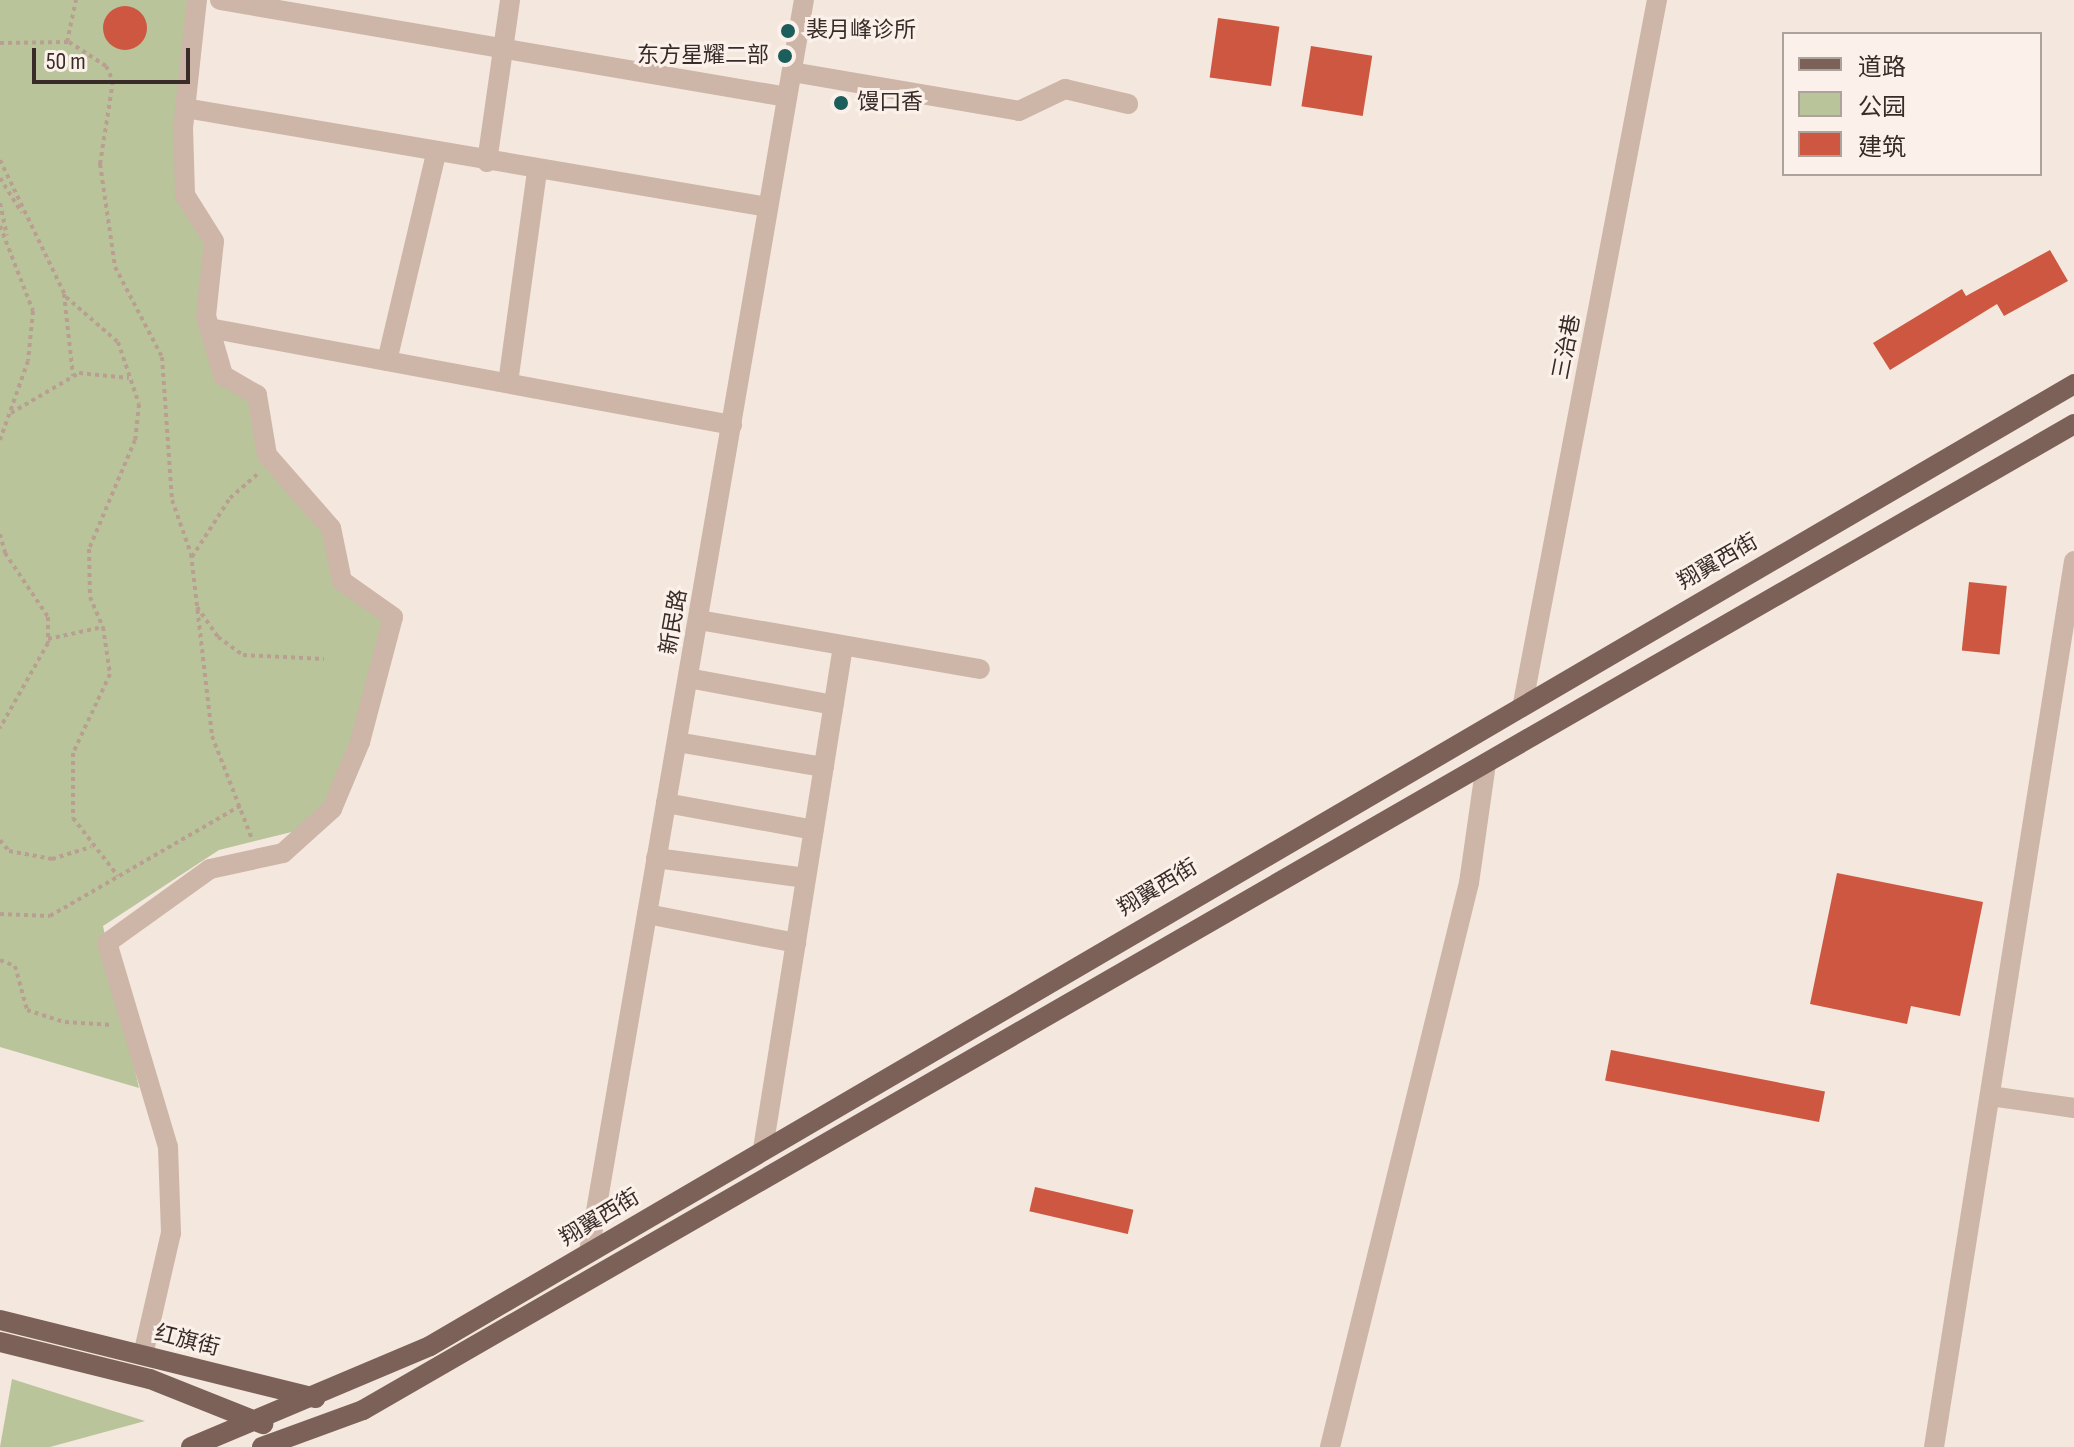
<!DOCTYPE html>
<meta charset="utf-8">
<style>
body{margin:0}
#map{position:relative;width:2074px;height:1447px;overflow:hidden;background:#f4e7dd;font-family:"Sofia Sans Condensed","Noto Sans SC",sans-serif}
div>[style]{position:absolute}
.green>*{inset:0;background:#bac49b}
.building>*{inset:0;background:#cd5741;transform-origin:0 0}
.round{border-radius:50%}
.path>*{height:4px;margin-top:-2px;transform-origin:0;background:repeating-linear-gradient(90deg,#b99f92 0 4px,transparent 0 8px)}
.minor>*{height:20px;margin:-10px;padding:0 10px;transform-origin:10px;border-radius:10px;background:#cdb5a8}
.major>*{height:20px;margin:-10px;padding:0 10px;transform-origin:10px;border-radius:10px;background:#7c6158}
.dots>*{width:22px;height:22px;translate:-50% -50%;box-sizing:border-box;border:4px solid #fbf1ea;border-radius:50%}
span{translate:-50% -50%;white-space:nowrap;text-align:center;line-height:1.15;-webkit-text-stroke:6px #fbf1ea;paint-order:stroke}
.poi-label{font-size:22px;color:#392c28}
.left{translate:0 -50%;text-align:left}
.right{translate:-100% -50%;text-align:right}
.street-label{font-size:22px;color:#392c28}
.legend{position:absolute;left:1782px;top:32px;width:260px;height:144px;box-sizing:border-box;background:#fbf1ea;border:2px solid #ada29c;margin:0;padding:10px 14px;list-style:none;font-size:24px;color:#392c28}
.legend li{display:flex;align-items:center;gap:16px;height:40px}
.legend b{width:40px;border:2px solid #ada29c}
.scale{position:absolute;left:32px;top:48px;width:158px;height:36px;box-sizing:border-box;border:4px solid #392c28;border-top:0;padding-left:10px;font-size:24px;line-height:28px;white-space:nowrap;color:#392c28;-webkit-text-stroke:6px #fbf1ea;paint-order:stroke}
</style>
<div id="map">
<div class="green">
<div style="clip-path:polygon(0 0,198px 0,186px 202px,214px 241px,205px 316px,223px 374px,257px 395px,266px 454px,337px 535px,343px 591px,393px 617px,360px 742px,312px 827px,219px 850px,103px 926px,139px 1088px,0 1047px)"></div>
<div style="clip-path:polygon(12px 1379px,145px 1421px,50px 1447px,0 1447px)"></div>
</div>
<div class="building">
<div class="round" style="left:103px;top:6px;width:44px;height:44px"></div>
<div style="left:1218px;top:18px;width:62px;height:60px;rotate:8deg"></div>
<div style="left:1311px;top:46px;width:62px;height:61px;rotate:9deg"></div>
<div style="clip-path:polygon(2050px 250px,2068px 281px,2004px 316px,1997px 304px,1890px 370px,1873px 343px,1962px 289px,1966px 296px)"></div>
<div style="left:1969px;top:582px;width:38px;height:69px;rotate:6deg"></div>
<div style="clip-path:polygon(1837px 873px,1983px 902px,1960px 1016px,1911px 1006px,1907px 1024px,1810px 1004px)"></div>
<div style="left:1611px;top:1050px;width:218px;height:31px;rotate:11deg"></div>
<div style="left:1035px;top:1187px;width:101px;height:25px;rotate:13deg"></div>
</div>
<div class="path">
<div style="left:67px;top:42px;width:43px;rotate:-77.9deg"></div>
<div style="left:0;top:43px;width:69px;rotate:-0.8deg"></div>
<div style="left:69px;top:42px;width:44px;rotate:33deg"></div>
<div style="left:106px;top:66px;width:17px;rotate:65deg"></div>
<div style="left:113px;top:81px;width:84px;rotate:98.9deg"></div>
<div style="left:100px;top:164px;width:104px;rotate:81.7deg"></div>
<div style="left:115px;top:267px;width:102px;rotate:62.4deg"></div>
<div style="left:162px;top:357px;width:143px;rotate:86deg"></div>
<div style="left:172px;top:500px;width:57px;rotate:70.6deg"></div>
<div style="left:191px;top:554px;width:183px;rotate:83.4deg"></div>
<div style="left:212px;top:736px;width:110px;rotate:68.8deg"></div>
<div style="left:0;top:160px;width:152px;rotate:64.3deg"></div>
<div style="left:66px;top:297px;width:69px;rotate:40.9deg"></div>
<div style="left:118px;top:342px;width:65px;rotate:71.3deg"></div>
<div style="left:139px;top:404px;width:36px;rotate:96deg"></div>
<div style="left:135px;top:440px;width:118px;rotate:112.9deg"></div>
<div style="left:89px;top:549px;width:48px;rotate:88.8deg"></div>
<div style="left:90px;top:597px;width:33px;rotate:67deg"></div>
<div style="left:103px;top:627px;width:48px;rotate:81.5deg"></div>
<div style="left:110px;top:674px;width:87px;rotate:115.1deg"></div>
<div style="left:73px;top:753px;width:65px;rotate:90deg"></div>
<div style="left:73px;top:818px;width:73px;rotate:52.2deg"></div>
<div style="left:0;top:178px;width:41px;rotate:57.8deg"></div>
<div style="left:0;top:203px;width:33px;rotate:78deg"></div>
<div style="left:0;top:226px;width:91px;rotate:68.8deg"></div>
<div style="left:33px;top:311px;width:50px;rotate:95.7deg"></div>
<div style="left:28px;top:361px;width:84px;rotate:109.5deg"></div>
<div style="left:64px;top:294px;width:82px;rotate:83.7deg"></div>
<div style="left:11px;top:413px;width:79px;rotate:-30.5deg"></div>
<div style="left:79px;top:373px;width:50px;rotate:5.7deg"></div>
<div style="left:0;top:534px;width:20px;rotate:75deg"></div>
<div style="left:5px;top:553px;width:77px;rotate:56.1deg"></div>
<div style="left:48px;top:617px;width:26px;rotate:90deg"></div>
<div style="left:48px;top:643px;width:98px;rotate:119.5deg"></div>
<div style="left:192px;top:557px;width:70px;rotate:-57.2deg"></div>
<div style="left:230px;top:498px;width:37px;rotate:-41deg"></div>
<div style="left:197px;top:607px;width:37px;rotate:55deg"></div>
<div style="left:218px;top:637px;width:31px;rotate:36deg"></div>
<div style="left:243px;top:655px;width:81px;rotate:2.8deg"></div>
<div style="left:48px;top:639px;width:56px;rotate:-12.3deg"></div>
<div style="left:0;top:840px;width:14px;rotate:51deg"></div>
<div style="left:9px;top:851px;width:44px;rotate:10.5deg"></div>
<div style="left:52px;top:859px;width:41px;rotate:-17.1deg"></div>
<div style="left:0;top:914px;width:50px;rotate:2.3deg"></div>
<div style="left:50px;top:916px;width:220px;rotate:-30.1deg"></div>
<div style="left:0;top:960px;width:16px;rotate:22deg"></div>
<div style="left:15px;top:966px;width:46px;rotate:74.7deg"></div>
<div style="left:27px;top:1010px;width:40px;rotate:18deg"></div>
<div style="left:65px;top:1022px;width:48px;rotate:3.6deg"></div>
</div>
<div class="minor">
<div style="left:220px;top:0;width:575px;rotate:9.71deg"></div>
<div style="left:792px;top:72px;width:230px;rotate:9.7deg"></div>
<div style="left:1019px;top:111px;width:51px;rotate:-25.6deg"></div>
<div style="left:1065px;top:89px;width:65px;rotate:13.4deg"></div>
<div style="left:185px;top:108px;width:591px;rotate:9.64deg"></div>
<div style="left:487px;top:162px;width:164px;rotate:-81.9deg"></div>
<div style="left:209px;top:328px;width:532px;rotate:10.51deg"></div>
<div style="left:387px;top:361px;width:214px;rotate:-76.7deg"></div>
<div style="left:508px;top:383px;width:215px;rotate:-82.2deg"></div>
<div style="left:699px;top:620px;width:285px;rotate:9.9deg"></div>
<div style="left:688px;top:678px;width:148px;rotate:10.5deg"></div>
<div style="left:1523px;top:703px;width:716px;rotate:-79.21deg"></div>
<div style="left:677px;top:742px;width:149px;rotate:9.7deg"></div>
<div style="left:666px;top:803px;width:150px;rotate:10.3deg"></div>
<div style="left:656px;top:858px;width:151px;rotate:7.6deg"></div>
<div style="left:647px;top:914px;width:152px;rotate:11deg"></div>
<div style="left:1990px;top:1096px;width:85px;rotate:8.1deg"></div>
<div style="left:763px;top:1149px;width:509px;rotate:-80.96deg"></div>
<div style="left:589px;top:1252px;width:1270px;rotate:-80.26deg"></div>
<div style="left:143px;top:1355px;width:125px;rotate:-77.1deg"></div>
<div style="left:171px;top:1233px;width:86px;rotate:-92deg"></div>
<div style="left:168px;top:1147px;width:213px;rotate:-106.6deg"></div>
<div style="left:107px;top:943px;width:127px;rotate:-35.7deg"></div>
<div style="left:210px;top:869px;width:75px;rotate:-12.4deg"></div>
<div style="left:283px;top:853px;width:66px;rotate:-41.9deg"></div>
<div style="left:332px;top:809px;width:73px;rotate:-67.3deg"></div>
<div style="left:360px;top:742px;width:129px;rotate:-75.2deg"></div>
<div style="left:393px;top:617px;width:62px;rotate:-144.8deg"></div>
<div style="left:342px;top:581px;width:54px;rotate:-101.7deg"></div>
<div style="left:331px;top:528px;width:97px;rotate:-131.2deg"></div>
<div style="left:267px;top:455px;width:61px;rotate:-99.5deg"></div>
<div style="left:257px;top:395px;width:39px;rotate:-150deg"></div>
<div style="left:223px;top:375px;width:61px;rotate:-106.1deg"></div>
<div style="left:206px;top:316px;width:75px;rotate:-83.9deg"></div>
<div style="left:214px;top:241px;width:54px;rotate:-122.2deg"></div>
<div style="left:185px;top:195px;width:67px;rotate:-91.7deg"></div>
<div style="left:183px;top:128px;width:129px;rotate:-83.8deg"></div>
<div style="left:1330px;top:1447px;width:581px;rotate:-76.16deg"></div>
<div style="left:1469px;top:883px;width:121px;rotate:-81.9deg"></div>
<div style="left:1934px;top:1447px;width:897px;rotate:-81.02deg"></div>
</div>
<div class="major">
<div style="left:0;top:1320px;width:325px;rotate:13.9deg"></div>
<div style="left:0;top:1342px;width:154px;rotate:13.9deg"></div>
<div style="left:150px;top:1379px;width:122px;rotate:21.7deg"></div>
<div style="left:191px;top:1447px;width:259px;rotate:-22.9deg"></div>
<div style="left:430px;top:1346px;width:1905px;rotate:-30.33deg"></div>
<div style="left:262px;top:1447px;width:108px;rotate:-20.1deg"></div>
<div style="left:363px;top:1410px;width:1975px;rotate:-29.95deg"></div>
</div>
<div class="dots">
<div style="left:788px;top:31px;background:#1b5e5c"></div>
<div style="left:785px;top:56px;background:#1b5e5c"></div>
<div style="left:841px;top:103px;background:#1b5e5c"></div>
</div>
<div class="poi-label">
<span class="left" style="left:806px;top:31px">裴月峰诊所</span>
<span class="right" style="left:769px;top:56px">东方星耀二部</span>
<span class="left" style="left:857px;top:103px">馒口香</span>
</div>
<div class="street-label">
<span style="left:1567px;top:347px;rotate:-79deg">三治巷</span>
<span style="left:1718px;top:562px;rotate:-30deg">翔翼西街</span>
<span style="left:674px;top:622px;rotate:-80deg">新民路</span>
<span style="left:1158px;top:888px;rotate:-31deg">翔翼西街</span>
<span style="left:600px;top:1218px;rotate:-31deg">翔翼西街</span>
<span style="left:187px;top:1341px;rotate:14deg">红旗街</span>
</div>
<ul class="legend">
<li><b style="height:10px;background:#7c6158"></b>道路</li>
<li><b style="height:22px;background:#bac49b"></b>公园</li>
<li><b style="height:22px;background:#cd5741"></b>建筑</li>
</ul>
<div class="scale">50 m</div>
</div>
